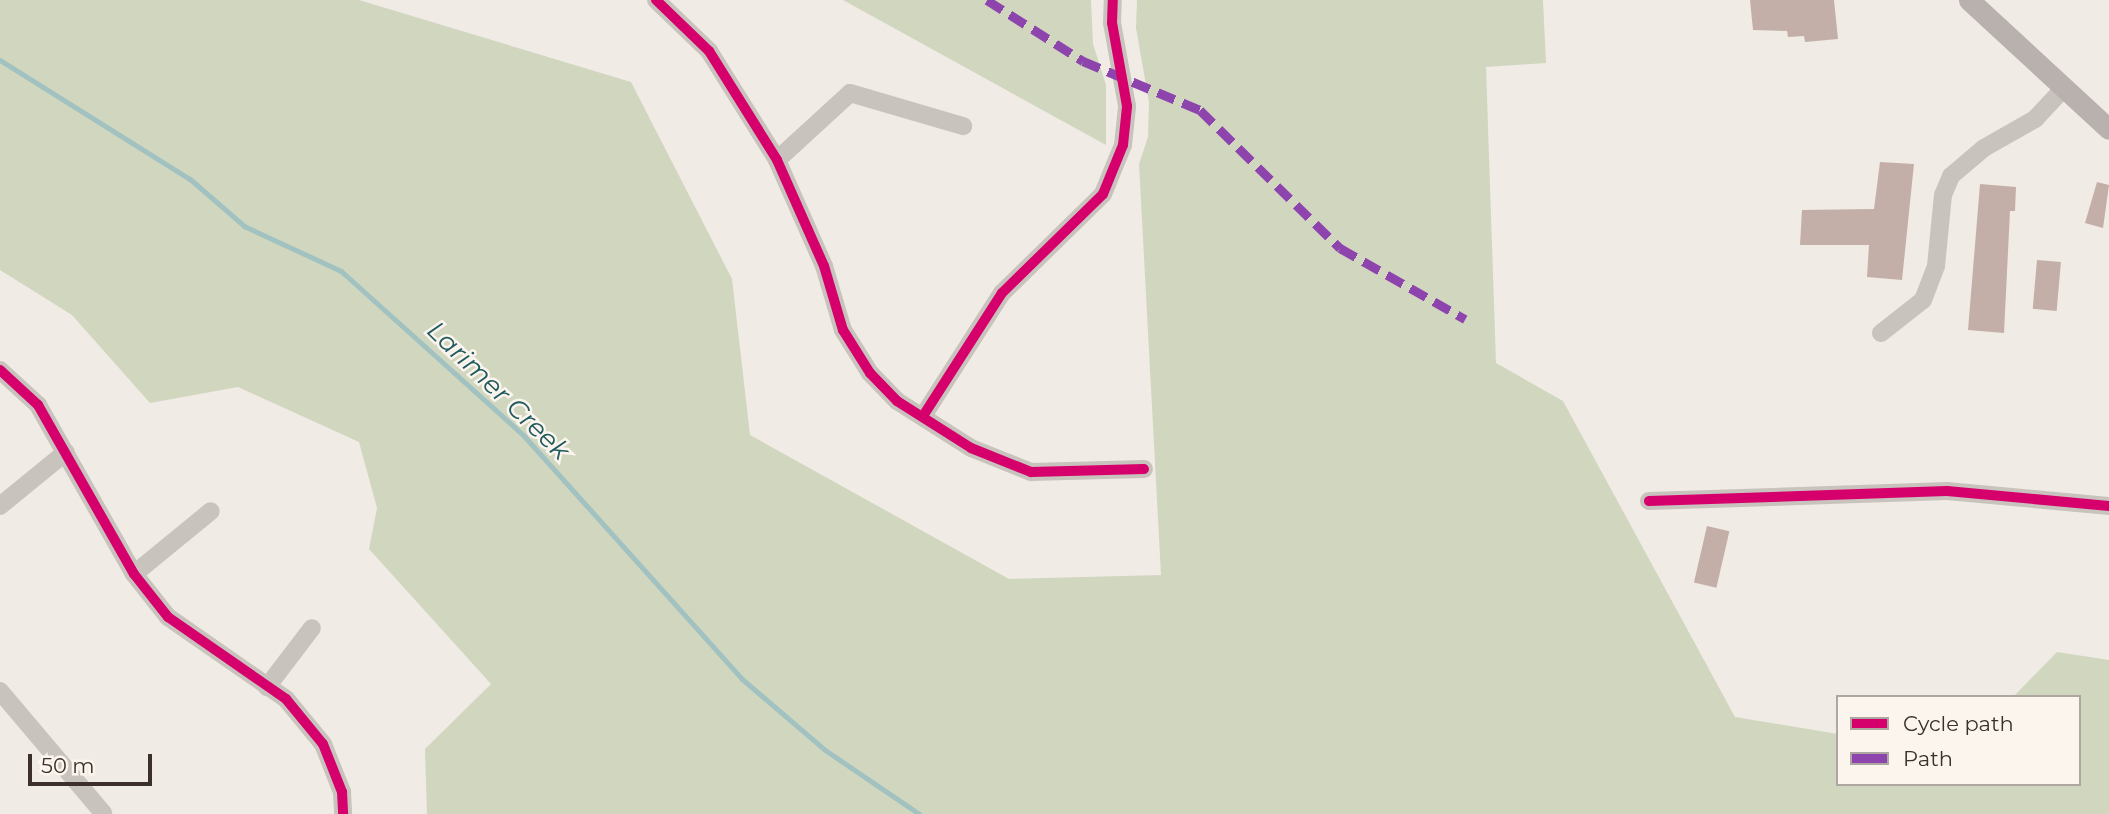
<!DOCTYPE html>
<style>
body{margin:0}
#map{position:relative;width:2109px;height:814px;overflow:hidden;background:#f0ebe5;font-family:Montserrat,sans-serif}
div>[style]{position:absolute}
.green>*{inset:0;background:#d1d6bf}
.stream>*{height:5px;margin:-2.5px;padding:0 2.5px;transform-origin:2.5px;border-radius:2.5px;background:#a1c2c1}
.building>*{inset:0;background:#c3afa7;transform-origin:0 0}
.minor>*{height:18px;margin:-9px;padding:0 9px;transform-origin:9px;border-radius:9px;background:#c9c3be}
.major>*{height:21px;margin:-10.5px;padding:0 10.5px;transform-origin:10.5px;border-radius:10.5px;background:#b8b1ad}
.quiet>*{height:9px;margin-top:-4.5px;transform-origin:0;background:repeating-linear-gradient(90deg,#8e44ad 0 18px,transparent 0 27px)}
.cycleway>*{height:10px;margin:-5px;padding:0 5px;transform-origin:5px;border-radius:5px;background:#d6006c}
span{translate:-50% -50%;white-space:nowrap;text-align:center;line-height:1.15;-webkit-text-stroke:5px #fbf5ee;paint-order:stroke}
.water-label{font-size:26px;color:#1f5a5e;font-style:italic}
.legend{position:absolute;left:1836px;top:695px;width:245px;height:91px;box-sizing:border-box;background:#fbf5ee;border:2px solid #aea6a0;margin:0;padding:9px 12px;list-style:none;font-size:21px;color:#3b302b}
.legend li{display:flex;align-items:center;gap:14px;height:35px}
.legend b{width:35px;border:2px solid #aea6a0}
.scale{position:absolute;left:28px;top:754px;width:124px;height:32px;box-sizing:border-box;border:4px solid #3b302b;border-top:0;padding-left:9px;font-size:21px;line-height:24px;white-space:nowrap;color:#3b302b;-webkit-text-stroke:5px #fbf5ee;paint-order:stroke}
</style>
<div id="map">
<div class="green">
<div style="clip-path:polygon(0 0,359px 0,631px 82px,732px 279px,750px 435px,1009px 579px,1161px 575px,1139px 164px,1148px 137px,1149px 102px,1136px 28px,1137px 0,1543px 0,1546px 63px,1486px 67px,1496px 363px,1563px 401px,1735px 717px,1838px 734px,1838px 784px,2079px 784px,2079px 697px,2013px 697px,2057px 652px,2109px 660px,2109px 814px,427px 814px,425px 749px,491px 684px,369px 549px,377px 508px,359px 442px,238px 387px,150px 403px,72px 315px,0 270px)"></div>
<div style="clip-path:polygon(843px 0,1091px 0,1093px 44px,1106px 85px,1106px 145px)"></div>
</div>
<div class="stream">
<div style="left:0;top:60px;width:224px;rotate:32.1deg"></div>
<div style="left:190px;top:179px;width:72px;rotate:41deg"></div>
<div style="left:244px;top:226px;width:107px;rotate:24.9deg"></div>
<div style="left:341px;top:271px;width:246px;rotate:42deg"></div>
<div style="left:524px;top:436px;width:326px;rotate:48.1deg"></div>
<div style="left:742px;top:679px;width:109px;rotate:40.5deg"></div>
<div style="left:825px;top:750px;width:114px;rotate:34.2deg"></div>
</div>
<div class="building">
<div style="clip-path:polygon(1750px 0,1834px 0,1838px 39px,1805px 42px,1804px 36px,1788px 37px,1787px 31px,1753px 30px)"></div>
<div style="clip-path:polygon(1880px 162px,1914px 164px,1902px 280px,1867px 277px,1869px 245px,1800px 245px,1802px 210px,1874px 209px)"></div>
<div style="clip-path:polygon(2097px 182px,2109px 185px,2103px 228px,2085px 223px)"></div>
<div style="clip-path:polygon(1980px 184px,2016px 187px,2015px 211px,2010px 211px,2004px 333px,1968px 330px)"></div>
<div style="left:2037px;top:260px;width:24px;height:49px;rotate:5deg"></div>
<div style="left:1707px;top:526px;width:23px;height:58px;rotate:13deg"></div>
</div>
<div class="minor">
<div style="left:656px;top:0;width:74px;rotate:43.9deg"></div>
<div style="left:709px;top:51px;width:128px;rotate:58deg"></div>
<div style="left:777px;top:160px;width:116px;rotate:66.1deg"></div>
<div style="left:824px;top:266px;width:67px;rotate:73.5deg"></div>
<div style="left:843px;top:330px;width:51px;rotate:57.9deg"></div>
<div style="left:870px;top:373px;width:39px;rotate:46deg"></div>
<div style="left:897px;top:401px;width:88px;rotate:32.4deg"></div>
<div style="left:971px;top:448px;width:65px;rotate:21.8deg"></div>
<div style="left:1031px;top:472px;width:113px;rotate:-1.5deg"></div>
<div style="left:777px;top:160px;width:99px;rotate:-42.5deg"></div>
<div style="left:850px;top:93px;width:118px;rotate:16.3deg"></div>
<div style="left:1881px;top:333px;width:53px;rotate:-38.2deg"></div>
<div style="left:1923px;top:300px;width:36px;rotate:-69deg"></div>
<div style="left:1936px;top:266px;width:71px;rotate:-84.4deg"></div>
<div style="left:1943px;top:195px;width:21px;rotate:-67deg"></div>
<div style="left:1951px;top:176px;width:43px;rotate:-40.3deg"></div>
<div style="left:1984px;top:148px;width:59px;rotate:-29.6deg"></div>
<div style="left:2035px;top:119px;width:42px;rotate:-46.9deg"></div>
<div style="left:0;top:370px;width:52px;rotate:42.6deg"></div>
<div style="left:38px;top:405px;width:194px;rotate:60.4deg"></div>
<div style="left:134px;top:574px;width:55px;rotate:51.7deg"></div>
<div style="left:168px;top:617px;width:144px;rotate:34.8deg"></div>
<div style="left:286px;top:699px;width:58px;rotate:50.6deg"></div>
<div style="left:323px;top:744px;width:52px;rotate:68.4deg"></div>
<div style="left:342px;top:792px;width:22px;rotate:87deg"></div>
<div style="left:923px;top:416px;width:146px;rotate:-57.3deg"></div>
<div style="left:1002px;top:293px;width:141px;rotate:-44.4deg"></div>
<div style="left:1103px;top:194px;width:53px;rotate:-67.8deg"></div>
<div style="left:1123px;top:145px;width:39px;rotate:-84deg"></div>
<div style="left:1127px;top:106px;width:84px;rotate:-100.2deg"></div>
<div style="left:1112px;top:23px;width:23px;rotate:-88deg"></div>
<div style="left:1649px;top:501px;width:298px;rotate:-1.9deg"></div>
<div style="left:1947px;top:491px;width:163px;rotate:5.3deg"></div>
<div style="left:0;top:506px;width:85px;rotate:-39.3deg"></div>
<div style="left:134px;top:574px;width:99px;rotate:-39.3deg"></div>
<div style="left:267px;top:687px;width:74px;rotate:-52.7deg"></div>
<div style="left:0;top:691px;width:160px;rotate:49.8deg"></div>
</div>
<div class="major">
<div style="left:1969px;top:0;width:190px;rotate:42.7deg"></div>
</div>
<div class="quiet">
<div style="left:987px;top:0;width:114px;rotate:32.4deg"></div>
<div style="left:1083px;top:61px;width:127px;rotate:22.7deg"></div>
<div style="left:1200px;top:110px;width:197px;rotate:44.6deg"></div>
<div style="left:1340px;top:248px;width:144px;rotate:29.6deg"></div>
</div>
<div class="cycleway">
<div style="left:656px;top:0;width:74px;rotate:43.9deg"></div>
<div style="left:709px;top:51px;width:128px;rotate:58deg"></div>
<div style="left:777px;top:160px;width:116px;rotate:66.1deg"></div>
<div style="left:824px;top:266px;width:67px;rotate:73.5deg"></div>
<div style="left:843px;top:330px;width:51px;rotate:57.9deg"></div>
<div style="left:870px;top:373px;width:39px;rotate:46deg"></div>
<div style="left:897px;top:401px;width:88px;rotate:32.4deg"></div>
<div style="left:971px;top:448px;width:65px;rotate:21.8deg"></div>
<div style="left:1031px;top:472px;width:113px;rotate:-1.5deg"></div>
<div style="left:0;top:370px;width:52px;rotate:42.6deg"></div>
<div style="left:38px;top:405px;width:194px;rotate:60.4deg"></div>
<div style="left:134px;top:574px;width:55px;rotate:51.7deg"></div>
<div style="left:168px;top:617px;width:144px;rotate:34.8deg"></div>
<div style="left:286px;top:699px;width:58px;rotate:50.6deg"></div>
<div style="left:323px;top:744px;width:52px;rotate:68.4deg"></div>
<div style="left:342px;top:792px;width:22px;rotate:87deg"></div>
<div style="left:923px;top:416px;width:146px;rotate:-57.3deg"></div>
<div style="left:1002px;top:293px;width:141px;rotate:-44.4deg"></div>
<div style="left:1103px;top:194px;width:53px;rotate:-67.8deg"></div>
<div style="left:1123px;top:145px;width:39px;rotate:-84deg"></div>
<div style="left:1127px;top:106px;width:84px;rotate:-100.2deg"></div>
<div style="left:1112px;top:23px;width:23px;rotate:-88deg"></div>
<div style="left:1649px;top:501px;width:298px;rotate:-1.9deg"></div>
<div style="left:1947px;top:491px;width:163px;rotate:5.3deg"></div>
</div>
<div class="water-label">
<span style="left:498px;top:391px;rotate:44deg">Larimer Creek</span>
</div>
<ul class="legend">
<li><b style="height:9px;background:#d6006c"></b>Cycle path</li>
<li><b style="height:9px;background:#8e44ad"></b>Path</li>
</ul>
<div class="scale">50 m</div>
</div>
